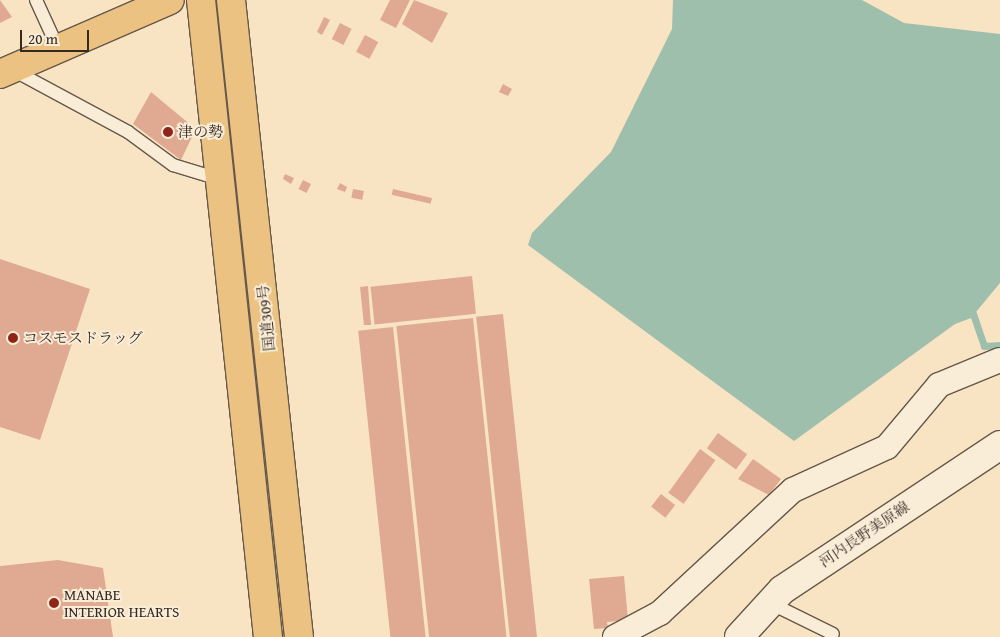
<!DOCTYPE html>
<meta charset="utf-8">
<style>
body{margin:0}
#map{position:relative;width:1000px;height:637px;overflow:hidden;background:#f8e3c3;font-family:"Gentium Book Plus","Noto Serif JP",serif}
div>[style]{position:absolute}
.water>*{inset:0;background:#9fbfad}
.stream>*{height:7px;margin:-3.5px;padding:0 3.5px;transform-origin:3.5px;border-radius:3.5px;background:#9fbfad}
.building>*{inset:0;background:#e0aa92;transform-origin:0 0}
.roads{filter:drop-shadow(1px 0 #65584a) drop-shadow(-1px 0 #65584a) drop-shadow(0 1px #65584a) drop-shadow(0 -1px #65584a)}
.service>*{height:12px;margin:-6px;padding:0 6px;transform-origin:6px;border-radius:6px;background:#faedd8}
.minor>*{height:24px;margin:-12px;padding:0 12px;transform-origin:12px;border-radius:12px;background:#faedd8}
.secondary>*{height:28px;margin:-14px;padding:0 14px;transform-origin:14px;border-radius:14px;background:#faedd8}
.primary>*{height:28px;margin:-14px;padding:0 14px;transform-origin:14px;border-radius:14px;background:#ecc282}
.trunk>*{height:28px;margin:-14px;padding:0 14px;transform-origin:14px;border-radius:14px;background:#ecc282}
.dots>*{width:14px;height:14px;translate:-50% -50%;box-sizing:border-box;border:2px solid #faedd8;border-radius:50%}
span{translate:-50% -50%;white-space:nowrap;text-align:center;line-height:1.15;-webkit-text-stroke:4px #faedd8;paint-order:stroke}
.poi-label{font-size:15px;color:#342a21}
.left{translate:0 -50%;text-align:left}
.street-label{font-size:15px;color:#342a21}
.scale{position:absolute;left:20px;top:30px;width:69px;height:22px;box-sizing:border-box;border:2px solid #342a21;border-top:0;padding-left:6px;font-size:15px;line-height:18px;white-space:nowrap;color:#342a21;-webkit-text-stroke:4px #faedd8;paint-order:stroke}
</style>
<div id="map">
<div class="water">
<div style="clip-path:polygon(673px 0,862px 0,904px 23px,1000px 34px,1000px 283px,971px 318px,955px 324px,794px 441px,528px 245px,532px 233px,611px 152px,672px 29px)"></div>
</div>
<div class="stream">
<div style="left:972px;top:311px;width:37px;rotate:71deg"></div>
<div style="left:984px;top:346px;width:16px;rotate:-4deg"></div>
</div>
<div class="building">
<div style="clip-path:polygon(0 0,12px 17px,0 23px)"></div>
<div style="clip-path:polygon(390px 0,410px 0,396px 28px,380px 20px)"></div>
<div style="clip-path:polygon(414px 0,448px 13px,432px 43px,402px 24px)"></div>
<div style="clip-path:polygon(324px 17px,330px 20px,322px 35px,317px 32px)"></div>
<div style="left:340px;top:23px;width:13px;height:18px;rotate:27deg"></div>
<div style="left:365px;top:35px;width:15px;height:19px;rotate:28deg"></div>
<div style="clip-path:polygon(503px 84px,512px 89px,508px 96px,499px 92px)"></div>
<div style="clip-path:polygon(151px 92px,192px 126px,186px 133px,192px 137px,181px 160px,133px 124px)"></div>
<div style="clip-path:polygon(285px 174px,294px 178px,291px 184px,283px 179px)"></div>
<div style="left:303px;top:180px;width:9px;height:10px;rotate:27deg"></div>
<div style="clip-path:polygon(340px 183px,347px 187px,345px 192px,337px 189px)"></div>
<div style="left:353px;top:189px;width:11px;height:9px;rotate:10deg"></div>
<div style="left:393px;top:189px;width:40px;height:6px;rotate:13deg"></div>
<div style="clip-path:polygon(0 259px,90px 289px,40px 440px,0 427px)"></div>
<div style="left:472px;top:276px;width:38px;height:102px;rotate:84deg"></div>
<div style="clip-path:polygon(368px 286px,371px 325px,364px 325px,360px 287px)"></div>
<div style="left:503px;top:314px;width:325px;height:27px;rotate:84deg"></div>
<div style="left:473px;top:318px;width:321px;height:77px;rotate:84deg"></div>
<div style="left:393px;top:327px;width:312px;height:35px;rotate:84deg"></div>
<div style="left:718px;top:433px;width:36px;height:19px;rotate:36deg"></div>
<div style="left:700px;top:449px;width:19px;height:54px;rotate:36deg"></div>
<div style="clip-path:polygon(753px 459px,781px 479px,769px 495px,738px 479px)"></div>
<div style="left:661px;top:494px;width:18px;height:16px;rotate:38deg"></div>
<div style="clip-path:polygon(58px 560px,103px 568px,113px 637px,0 637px,0 566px)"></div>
<div style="clip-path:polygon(624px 576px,628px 620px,607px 622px,608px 628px,594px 629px,589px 579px)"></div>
</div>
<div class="roads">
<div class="service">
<div style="left:36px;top:0;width:53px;rotate:65.4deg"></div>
<div style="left:13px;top:70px;width:131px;rotate:28.3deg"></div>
<div style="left:128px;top:132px;width:56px;rotate:36.3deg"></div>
<div style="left:173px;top:165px;width:48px;rotate:16.9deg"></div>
<div style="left:770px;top:603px;width:70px;rotate:26.2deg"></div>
</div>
<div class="minor">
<div style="left:615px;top:637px;width:51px;rotate:-28.1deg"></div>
<div style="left:660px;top:613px;width:181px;rotate:-42.8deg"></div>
<div style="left:793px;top:490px;width:103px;rotate:-24.6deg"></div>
<div style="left:887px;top:447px;width:81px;rotate:-50deg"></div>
<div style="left:939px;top:385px;width:66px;rotate:-22.3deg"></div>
</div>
<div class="secondary">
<div style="left:739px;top:637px;width:64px;rotate:-47.5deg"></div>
<div style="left:782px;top:590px;width:262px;rotate:-33.6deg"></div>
</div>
<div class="primary">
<div style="left:0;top:74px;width:185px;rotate:-23.5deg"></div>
</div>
<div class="trunk">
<div style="left:201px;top:0;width:641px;rotate:84deg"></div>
<div style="left:231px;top:0;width:641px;rotate:83.91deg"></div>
</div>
</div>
<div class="dots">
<div style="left:168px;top:132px;background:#8f2418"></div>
<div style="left:13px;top:338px;background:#8f2418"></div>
<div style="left:54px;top:603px;background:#8f2418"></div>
</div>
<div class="poi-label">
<span class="left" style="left:178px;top:132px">津の勢</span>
<span class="left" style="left:23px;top:338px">コスモスドラッグ</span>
<span class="left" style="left:64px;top:603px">MANABE<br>INTERIOR HEARTS</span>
</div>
<div class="street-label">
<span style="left:266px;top:318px;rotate:-96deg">国道309号</span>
<span style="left:864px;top:534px;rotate:-34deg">河内長野美原線</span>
</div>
<div class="scale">20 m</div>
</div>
